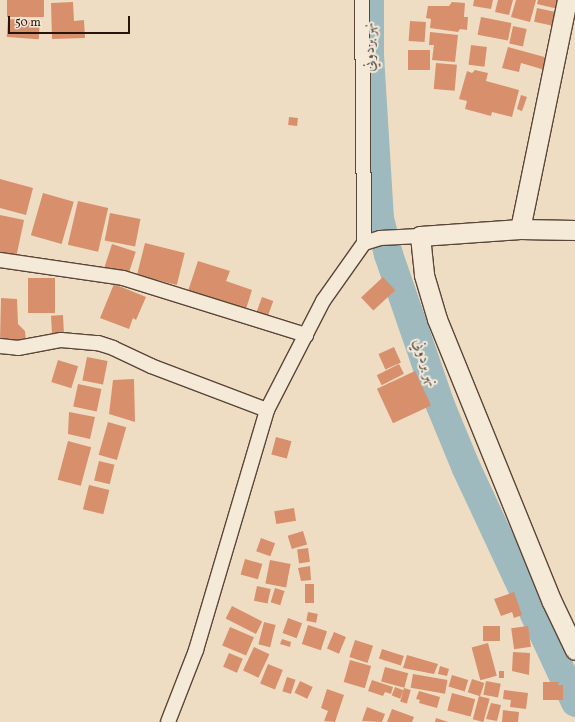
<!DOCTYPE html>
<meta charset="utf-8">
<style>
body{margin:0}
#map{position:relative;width:575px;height:722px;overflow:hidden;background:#efddc3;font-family:Vollkorn,Amiri,serif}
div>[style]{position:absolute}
.river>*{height:29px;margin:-14.5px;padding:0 14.5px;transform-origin:14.5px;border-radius:14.5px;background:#9ebabe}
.building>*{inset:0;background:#d88f6c;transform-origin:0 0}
.roads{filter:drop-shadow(1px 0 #5a4638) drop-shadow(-1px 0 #5a4638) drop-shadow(0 1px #5a4638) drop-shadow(0 -1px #5a4638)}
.street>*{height:14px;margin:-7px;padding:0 7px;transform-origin:7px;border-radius:7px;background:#f5e9d8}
.secondary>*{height:19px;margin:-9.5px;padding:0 9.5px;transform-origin:9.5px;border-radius:9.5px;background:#f5e9d8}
span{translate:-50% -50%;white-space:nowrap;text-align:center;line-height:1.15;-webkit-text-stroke:4px #f5e9d8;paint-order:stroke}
.water-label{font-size:16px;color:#524d49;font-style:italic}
.scale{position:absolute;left:8px;top:16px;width:122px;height:18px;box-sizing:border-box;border:2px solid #29130a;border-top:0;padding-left:5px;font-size:12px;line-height:14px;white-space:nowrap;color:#29130a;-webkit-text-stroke:3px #f5e9d8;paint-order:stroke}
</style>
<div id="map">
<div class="river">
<div style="left:369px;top:0;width:55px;rotate:90deg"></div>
<div style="left:369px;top:55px;width:163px;rotate:86.5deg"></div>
<div style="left:379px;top:218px;width:37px;rotate:76deg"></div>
<div style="left:388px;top:254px;width:160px;rotate:71deg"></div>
<div style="left:440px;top:405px;width:68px;rotate:67.6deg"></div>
<div style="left:466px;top:468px;width:258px;rotate:65deg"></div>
</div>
<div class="building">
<div style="left:7px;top:0;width:37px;height:17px"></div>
<div style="clip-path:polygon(474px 0,493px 0,491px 9px,473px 6px)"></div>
<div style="clip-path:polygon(498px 0,513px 0,509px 15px,495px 12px)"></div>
<div style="clip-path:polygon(516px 0,536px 0,530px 22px,511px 17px)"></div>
<div style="clip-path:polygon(538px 0,560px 0,558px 9px,537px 4px)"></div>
<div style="clip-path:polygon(73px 2px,74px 21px,84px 20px,85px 38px,52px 39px,51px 3px)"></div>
<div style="clip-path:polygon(452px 2px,465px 3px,464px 17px,468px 17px,467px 30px,460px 29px,458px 32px,430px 28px,431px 19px,426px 18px,428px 6px,449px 6px)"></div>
<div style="left:537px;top:8px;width:19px;height:14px;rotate:12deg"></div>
<div style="left:481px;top:17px;width:31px;height:18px;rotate:11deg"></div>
<div style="left:8px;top:19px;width:32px;height:18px;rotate:4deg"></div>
<div style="left:410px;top:21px;width:16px;height:20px;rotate:4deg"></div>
<div style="left:513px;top:26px;width:14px;height:18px;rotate:12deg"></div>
<div style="clip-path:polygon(430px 32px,458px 35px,455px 62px,432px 60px,434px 45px,429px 45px)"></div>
<div style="left:471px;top:45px;width:16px;height:20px;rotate:7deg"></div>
<div style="clip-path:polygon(508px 47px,548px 58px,545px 70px,521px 63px,519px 72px,502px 68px)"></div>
<div style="left:408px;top:50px;width:22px;height:20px"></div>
<div style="left:436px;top:63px;width:21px;height:26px;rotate:5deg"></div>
<div style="clip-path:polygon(475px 70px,488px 73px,486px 81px,519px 90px,512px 117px,492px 112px,491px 116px,465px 109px,467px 101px,459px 99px,467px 71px,472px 73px)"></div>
<div style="clip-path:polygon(521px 95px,527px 97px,522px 111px,517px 109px)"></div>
<div style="left:289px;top:117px;width:9px;height:8px;rotate:6deg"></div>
<div style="clip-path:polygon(0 179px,33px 188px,26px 215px,0 208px)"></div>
<div style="left:43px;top:193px;width:32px;height:44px;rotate:16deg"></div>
<div style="left:78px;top:201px;width:31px;height:45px;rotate:13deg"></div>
<div style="left:110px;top:213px;width:31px;height:28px;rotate:11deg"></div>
<div style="clip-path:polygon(0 215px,24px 220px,16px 258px,0 255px)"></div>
<div style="left:145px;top:243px;width:41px;height:33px;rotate:14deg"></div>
<div style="left:112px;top:244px;width:25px;height:24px;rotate:18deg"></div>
<div style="clip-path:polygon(198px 261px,230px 271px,226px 281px,252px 290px,245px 312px,188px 291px)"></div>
<div style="left:383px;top:277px;width:18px;height:30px;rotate:47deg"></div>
<div style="left:28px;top:278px;width:27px;height:35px"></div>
<div style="clip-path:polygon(114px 284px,146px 297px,136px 320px,133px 318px,129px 329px,100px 318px)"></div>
<div style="left:262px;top:297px;width:12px;height:17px;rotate:20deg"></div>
<div style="clip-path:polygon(1px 298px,17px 299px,18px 324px,25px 331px,26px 341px,0 341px)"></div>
<div style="left:63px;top:315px;width:18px;height:12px;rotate:87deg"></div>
<div style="left:394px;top:347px;width:17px;height:17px;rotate:66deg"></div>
<div style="left:87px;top:357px;width:21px;height:24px;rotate:11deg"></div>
<div style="left:58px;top:360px;width:21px;height:23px;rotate:17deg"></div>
<div style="left:399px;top:364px;width:11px;height:25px;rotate:63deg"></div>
<div style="left:415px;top:371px;width:38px;height:42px;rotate:65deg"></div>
<div style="clip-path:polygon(134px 379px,135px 422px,109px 414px,113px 380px)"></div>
<div style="left:78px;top:384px;width:24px;height:23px;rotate:12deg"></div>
<div style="clip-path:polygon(69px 412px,95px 417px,90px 439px,68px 434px)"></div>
<div style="left:108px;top:422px;width:19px;height:34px;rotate:16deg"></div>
<div style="left:276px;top:437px;width:16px;height:18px;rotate:15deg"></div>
<div style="left:68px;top:441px;width:24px;height:40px;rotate:15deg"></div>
<div style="left:99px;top:461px;width:16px;height:20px;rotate:14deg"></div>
<div style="left:89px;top:485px;width:21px;height:25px;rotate:14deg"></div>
<div style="left:294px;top:508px;width:13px;height:20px;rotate:81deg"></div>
<div style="left:303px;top:531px;width:14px;height:16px;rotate:73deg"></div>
<div style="left:261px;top:538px;width:15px;height:14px;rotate:20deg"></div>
<div style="left:308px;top:548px;width:14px;height:11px;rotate:82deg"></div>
<div style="left:245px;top:559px;width:18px;height:16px;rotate:16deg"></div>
<div style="left:270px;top:560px;width:21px;height:24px;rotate:11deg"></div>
<div style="clip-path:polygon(310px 566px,311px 580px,301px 581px,298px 568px)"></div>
<div style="left:305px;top:584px;width:9px;height:19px"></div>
<div style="left:257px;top:586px;width:14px;height:15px;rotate:12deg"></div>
<div style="left:275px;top:588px;width:10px;height:15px;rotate:17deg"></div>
<div style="clip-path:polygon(514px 592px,522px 615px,514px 618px,512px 612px,501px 616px,494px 599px)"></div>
<div style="left:232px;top:606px;width:34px;height:14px;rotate:27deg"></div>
<div style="left:308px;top:612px;width:10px;height:9px;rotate:11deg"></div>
<div style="left:288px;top:618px;width:15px;height:16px;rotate:20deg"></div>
<div style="left:264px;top:622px;width:12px;height:23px;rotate:14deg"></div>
<div style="left:308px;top:625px;width:20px;height:20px;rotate:18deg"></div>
<div style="left:483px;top:626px;width:17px;height:15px"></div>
<div style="left:528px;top:626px;width:21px;height:17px;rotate:82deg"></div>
<div style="left:230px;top:627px;width:26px;height:20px;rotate:23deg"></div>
<div style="left:334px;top:632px;width:13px;height:18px;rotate:23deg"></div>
<div style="clip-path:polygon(282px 639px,291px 642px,290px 647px,280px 644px)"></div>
<div style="left:355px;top:640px;width:19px;height:18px;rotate:18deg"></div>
<div style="left:488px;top:643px;width:34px;height:17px;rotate:75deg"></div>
<div style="left:254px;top:647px;width:17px;height:26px;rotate:25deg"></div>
<div style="left:382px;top:649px;width:23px;height:10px;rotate:18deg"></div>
<div style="clip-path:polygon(513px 652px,530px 653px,529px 675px,512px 671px)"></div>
<div style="left:229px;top:653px;width:15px;height:15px;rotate:23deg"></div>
<div style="clip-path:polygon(407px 655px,438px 664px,434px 674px,403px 668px)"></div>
<div style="left:350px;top:660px;width:22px;height:23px;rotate:16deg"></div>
<div style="left:268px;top:664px;width:16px;height:21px;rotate:22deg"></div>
<div style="clip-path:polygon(440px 666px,449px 669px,447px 676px,438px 674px)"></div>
<div style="left:385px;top:667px;width:24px;height:15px;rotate:15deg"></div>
<div style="left:499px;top:671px;width:5px;height:7px"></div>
<div style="left:413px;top:674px;width:35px;height:14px;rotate:10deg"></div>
<div style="left:452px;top:675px;width:17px;height:12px;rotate:17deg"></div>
<div style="left:287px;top:677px;width:9px;height:15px;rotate:18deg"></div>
<div style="left:472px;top:679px;width:13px;height:14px;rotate:18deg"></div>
<div style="clip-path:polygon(372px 680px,393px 687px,391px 694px,385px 692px,383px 696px,368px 691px)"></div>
<div style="left:300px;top:681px;width:14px;height:13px;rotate:25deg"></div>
<div style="left:486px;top:681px;width:15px;height:14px;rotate:11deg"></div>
<div style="clip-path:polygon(543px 682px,559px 682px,558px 685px,563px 685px,563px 700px,543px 700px)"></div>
<div style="left:395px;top:687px;width:9px;height:9px;rotate:21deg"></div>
<div style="left:404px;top:688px;width:7px;height:14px;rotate:16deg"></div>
<div style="clip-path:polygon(327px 689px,344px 695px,335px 722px,324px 721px,328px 711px,321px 708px)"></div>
<div style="clip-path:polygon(504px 690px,528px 693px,526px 709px,510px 707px,511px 700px,503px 699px)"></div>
<div style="clip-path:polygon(419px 691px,440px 697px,437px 708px,419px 703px,420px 700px,416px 699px)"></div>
<div style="left:452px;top:693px;width:24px;height:18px;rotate:15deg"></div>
<div style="left:479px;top:696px;width:11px;height:24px;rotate:15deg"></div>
<div style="clip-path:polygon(491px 703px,501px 705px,497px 721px,486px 719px)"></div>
<div style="clip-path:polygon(367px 707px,385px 714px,382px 722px,362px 721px)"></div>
<div style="clip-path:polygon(392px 709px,414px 717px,412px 722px,387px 722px)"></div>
<div style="clip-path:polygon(503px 710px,519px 712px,518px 722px,502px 722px)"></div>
<div style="clip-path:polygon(436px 718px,448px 722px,435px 722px)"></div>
</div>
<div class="roads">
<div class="street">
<div style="left:362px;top:0;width:243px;rotate:89.5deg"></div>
<div style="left:0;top:260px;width:124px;rotate:8.3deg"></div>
<div style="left:123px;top:278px;width:192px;rotate:17.3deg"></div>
<div style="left:0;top:346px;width:18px;rotate:6deg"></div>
<div style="left:18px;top:348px;width:44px;rotate:-10.5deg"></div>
<div style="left:61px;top:340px;width:37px;rotate:5deg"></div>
<div style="left:98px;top:343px;width:16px;rotate:18deg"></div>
<div style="left:113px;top:348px;width:42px;rotate:25.3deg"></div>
<div style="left:151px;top:366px;width:124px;rotate:20.8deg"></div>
<div style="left:168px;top:722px;width:77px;rotate:-68.7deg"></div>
<div style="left:196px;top:650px;width:250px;rotate:-73.5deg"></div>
<div style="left:267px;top:410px;width:123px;rotate:-62.8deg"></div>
<div style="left:323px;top:301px;width:71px;rotate:-54.7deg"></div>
<div style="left:364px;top:243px;width:17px;rotate:-17deg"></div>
<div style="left:380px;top:238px;width:40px;rotate:-2.9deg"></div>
</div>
<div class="secondary">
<div style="left:520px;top:229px;width:234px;rotate:-78.4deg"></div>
<div style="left:575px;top:230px;width:55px;rotate:-179deg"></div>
<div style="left:520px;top:229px;width:100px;rotate:176deg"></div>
<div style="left:420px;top:236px;width:39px;rotate:84deg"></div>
<div style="left:424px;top:275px;width:46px;rotate:73.5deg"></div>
<div style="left:437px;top:319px;width:305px;rotate:67.9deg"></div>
<div style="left:552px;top:602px;width:53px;rotate:64.4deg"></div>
</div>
</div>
<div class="water-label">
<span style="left:370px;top:47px;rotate:-91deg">نهر بردوني</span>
<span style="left:425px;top:363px;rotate:71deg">نهر بردوني</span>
</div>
<div class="scale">50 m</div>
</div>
